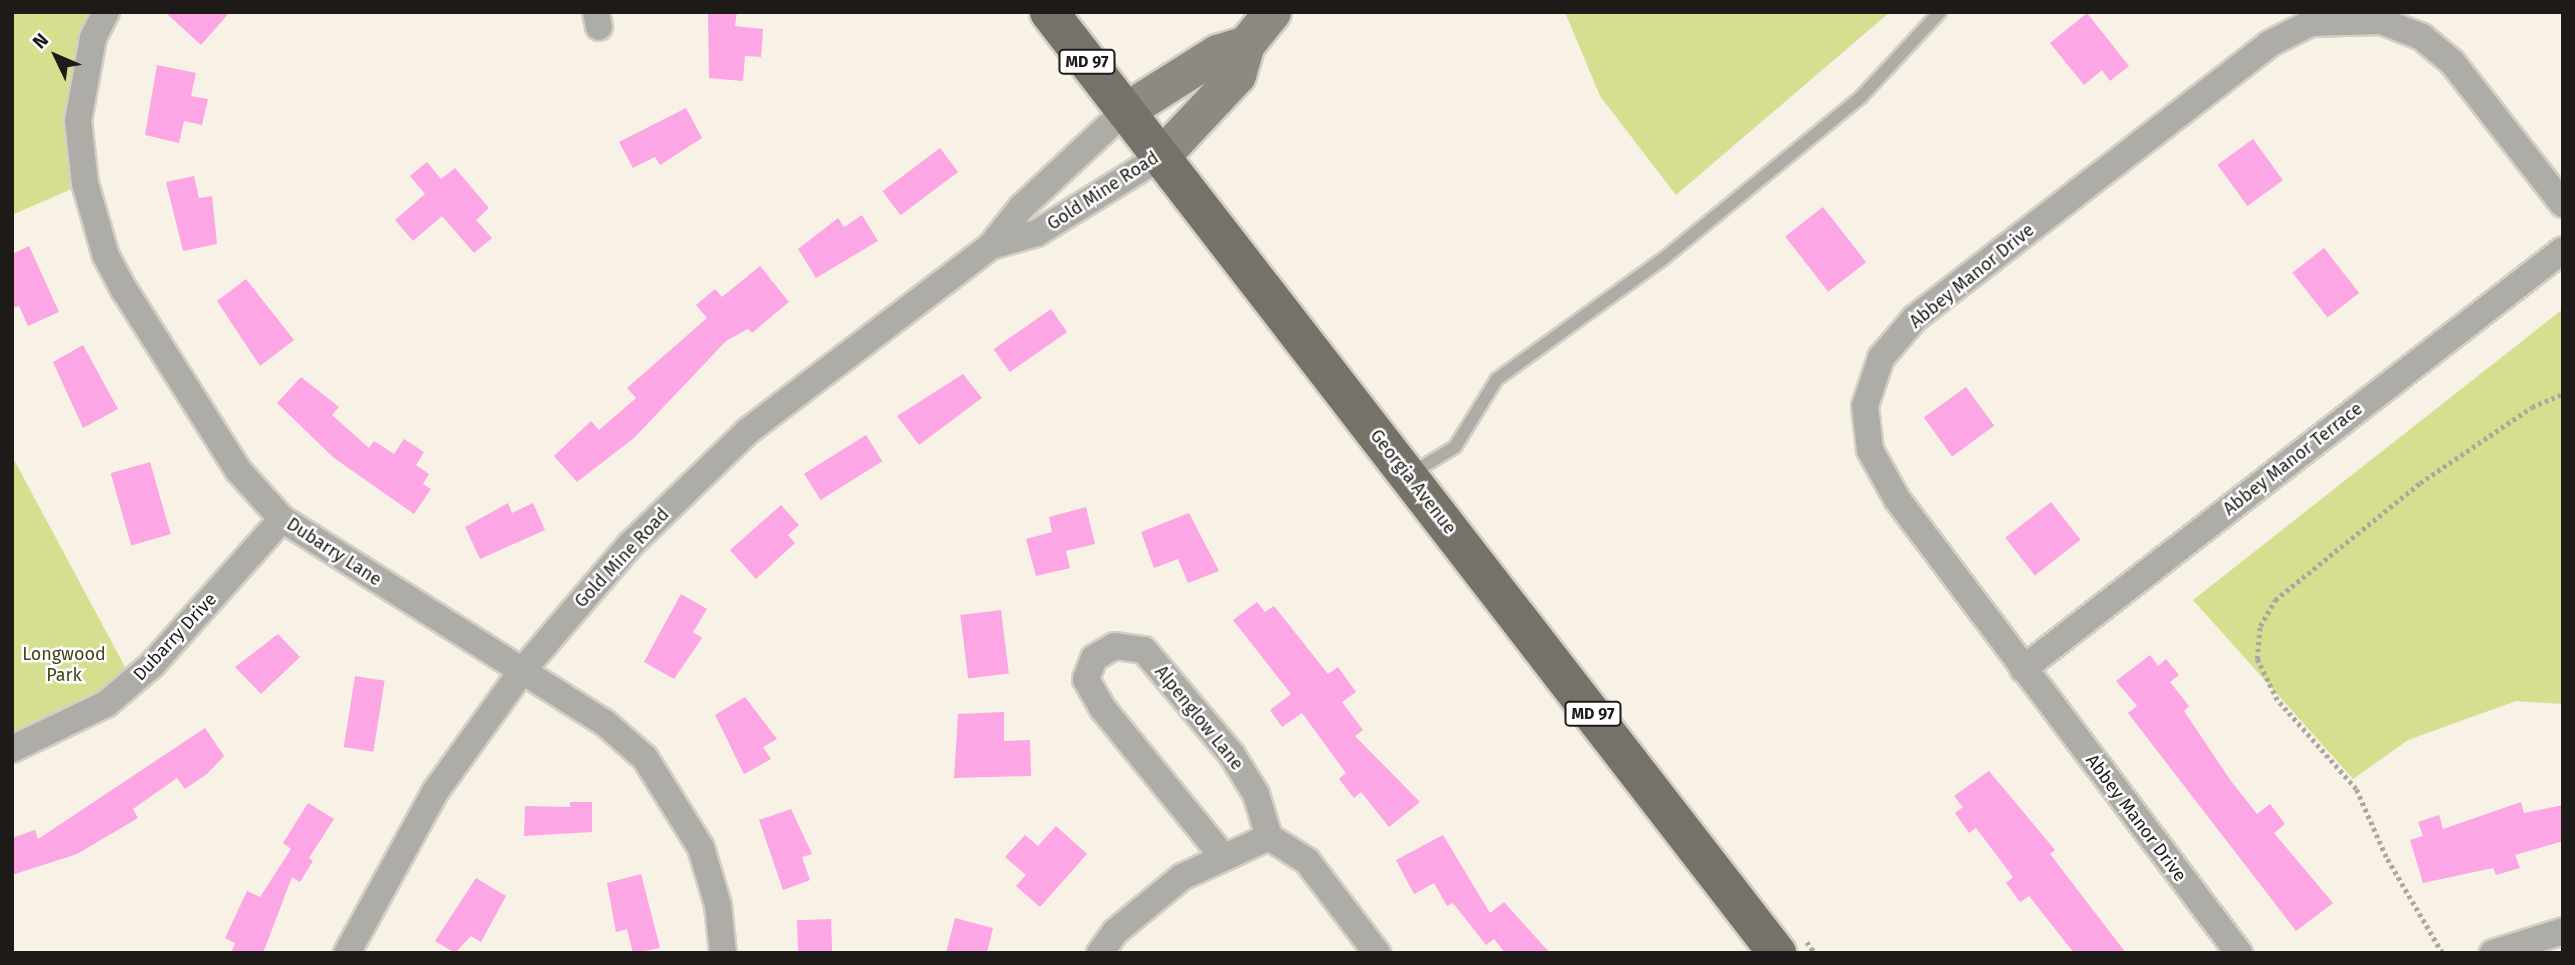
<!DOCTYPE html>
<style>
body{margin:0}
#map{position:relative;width:2575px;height:965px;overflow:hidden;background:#f7f1e6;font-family:"Fira Sans",sans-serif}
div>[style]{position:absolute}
.green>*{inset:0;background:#d6df8f}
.building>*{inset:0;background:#fda6e5;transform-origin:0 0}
.path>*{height:4.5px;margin-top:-2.25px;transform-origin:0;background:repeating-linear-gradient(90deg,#aca79e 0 3.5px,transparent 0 7px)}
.roads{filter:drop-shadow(2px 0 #d4cfc5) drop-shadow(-2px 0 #d4cfc5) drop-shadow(0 2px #d4cfc5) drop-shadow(0 -2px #d4cfc5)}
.lane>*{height:12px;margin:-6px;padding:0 6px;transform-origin:6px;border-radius:6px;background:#aeaca7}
.street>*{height:26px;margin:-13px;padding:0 13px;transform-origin:13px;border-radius:13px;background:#aeaca7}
.secondary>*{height:37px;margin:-18.5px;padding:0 18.5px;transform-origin:18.5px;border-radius:18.5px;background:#8d8a83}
.primary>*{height:38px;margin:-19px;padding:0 19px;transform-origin:19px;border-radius:19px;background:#76726a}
span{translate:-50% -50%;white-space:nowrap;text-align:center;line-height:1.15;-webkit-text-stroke:5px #fff;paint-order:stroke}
.shield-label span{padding:2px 5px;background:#fff;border:2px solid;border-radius:5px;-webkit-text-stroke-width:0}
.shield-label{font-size:16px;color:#1d1a17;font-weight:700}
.street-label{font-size:18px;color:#1d1a17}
.park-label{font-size:18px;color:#42461b}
.frame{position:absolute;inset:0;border:14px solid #1d1a17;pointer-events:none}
.north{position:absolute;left:21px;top:21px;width:70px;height:70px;-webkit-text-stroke:5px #fff;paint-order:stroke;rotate:314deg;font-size:19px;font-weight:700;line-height:28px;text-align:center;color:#1d1a17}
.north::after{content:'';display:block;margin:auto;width:24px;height:32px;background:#1d1a17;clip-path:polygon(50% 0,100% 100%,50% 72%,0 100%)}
</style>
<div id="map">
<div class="green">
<div style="clip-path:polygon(12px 12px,106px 12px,93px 38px,85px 183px,12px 215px)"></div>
<div style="clip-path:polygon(1565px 12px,1890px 12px,1676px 195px,1600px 96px)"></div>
<div style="clip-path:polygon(2563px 309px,2563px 704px,2516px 701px,2408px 740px,2353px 779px,2193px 600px)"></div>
<div style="clip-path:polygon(12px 456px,133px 682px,12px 749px)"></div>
</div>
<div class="building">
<div style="clip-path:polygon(165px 12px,230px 12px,201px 45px)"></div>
<div style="clip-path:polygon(708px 12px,737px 12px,735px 26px,763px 29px,761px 57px,745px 56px,743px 81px,709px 78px)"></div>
<div style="clip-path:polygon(2087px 13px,2129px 66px,2110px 81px,2102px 70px,2084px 85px,2050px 43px)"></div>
<div style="clip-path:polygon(157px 65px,196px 73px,191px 96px,208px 99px,202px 125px,184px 121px,179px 143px,145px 135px)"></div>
<div style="clip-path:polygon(686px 108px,702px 138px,660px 165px,655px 157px,633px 168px,619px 142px)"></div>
<div style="left:2253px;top:139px;width:51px;height:44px;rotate:54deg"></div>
<div style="left:940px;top:148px;width:30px;height:72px;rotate:53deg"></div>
<div style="clip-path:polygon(427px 162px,441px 179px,455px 168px,489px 208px,476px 220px,492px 238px,474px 253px,442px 216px,413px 241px,395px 220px,425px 194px,410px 176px)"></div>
<div style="clip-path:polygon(194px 176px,199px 198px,212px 196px,217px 244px,183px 251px,166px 182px)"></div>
<div style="left:1823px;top:207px;width:70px;height:48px;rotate:52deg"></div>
<div style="clip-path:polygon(862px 215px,878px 241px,816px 278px,798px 249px,838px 218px,844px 227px)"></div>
<div style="clip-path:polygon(29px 246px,59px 312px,28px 326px,19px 306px,12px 308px,12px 254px)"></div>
<div style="left:2324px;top:248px;width:57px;height:40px;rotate:52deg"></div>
<div style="clip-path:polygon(760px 266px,789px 302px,752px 333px,748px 329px,726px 341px,634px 438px,577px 482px,554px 456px,591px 421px,599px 430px,636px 398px,627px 388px,707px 318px,696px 305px,715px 289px,722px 297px)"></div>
<div style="clip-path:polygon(246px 279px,294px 340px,260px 366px,217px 301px)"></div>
<div style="left:1051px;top:309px;width:28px;height:70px;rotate:55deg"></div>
<div style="clip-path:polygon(83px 345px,118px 409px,83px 428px,53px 362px)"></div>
<div style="clip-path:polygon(963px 374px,982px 398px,919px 445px,897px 416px)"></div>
<div style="clip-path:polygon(301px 377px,339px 407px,332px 415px,369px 448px,374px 441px,394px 454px,404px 439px,424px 452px,416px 465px,429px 474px,423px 484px,431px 489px,414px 514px,334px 458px,277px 403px)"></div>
<div style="left:1966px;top:387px;width:48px;height:52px;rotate:54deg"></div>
<div style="left:866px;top:435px;width:31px;height:73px;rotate:58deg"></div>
<div style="left:150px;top:462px;width:75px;height:41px;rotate:74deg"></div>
<div style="left:2051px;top:502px;width:48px;height:58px;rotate:52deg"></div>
<div style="clip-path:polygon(508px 503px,512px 513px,533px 503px,545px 530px,480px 559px,465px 527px)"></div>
<div style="clip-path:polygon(781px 505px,799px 525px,788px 535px,795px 543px,756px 579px,730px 550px)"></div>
<div style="clip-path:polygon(1086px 507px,1095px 544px,1066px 551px,1070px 568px,1036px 576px,1026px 539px,1052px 532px,1049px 517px)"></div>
<div style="clip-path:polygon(1189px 513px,1219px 571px,1188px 583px,1178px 559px,1154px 568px,1141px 532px)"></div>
<div style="clip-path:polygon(681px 594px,707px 609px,693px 632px,702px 638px,674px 679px,644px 662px)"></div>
<div style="clip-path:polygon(1257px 602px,1265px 612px,1274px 606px,1328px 674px,1338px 667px,1356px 692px,1342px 702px,1363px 730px,1355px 736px,1420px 802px,1389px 827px,1361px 792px,1354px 798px,1339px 779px,1346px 773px,1302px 713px,1282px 727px,1270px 710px,1291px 694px,1233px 620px)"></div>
<div style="left:1001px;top:610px;width:64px;height:41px;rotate:83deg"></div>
<div style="clip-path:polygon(278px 634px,300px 657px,261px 694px,235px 667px)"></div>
<div style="clip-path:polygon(2150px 655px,2158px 666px,2166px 659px,2179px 675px,2170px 682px,2189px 706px,2184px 711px,2231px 781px,2257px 814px,2270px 804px,2285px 824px,2274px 833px,2333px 903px,2296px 931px,2128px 713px,2137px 706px,2116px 681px)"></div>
<div style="left:355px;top:676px;width:30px;height:72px;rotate:9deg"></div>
<div style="clip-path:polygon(745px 697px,777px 739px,763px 747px,771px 759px,744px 774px,715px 715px)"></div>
<div style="clip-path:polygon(1004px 712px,1004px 741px,1030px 740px,1031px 776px,954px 778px,958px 714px)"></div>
<div style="clip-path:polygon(205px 728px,224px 756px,207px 774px,185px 789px,177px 778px,133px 809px,138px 818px,77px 854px,12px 875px,12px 838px,35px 830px,38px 839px)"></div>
<div style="clip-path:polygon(1989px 771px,2055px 850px,2050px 854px,2126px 953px,2074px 953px,2029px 896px,2020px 902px,2006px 883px,2013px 877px,1976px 828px,1969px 833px,1955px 813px,1963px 807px,1954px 796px)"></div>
<div style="clip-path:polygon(570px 802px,592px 802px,592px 832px,524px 836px,525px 806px,570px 807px)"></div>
<div style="clip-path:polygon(2521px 802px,2524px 813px,2563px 805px,2563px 841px,2515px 855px,2520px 868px,2496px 875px,2493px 868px,2423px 883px,2410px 840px,2423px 836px,2418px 822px,2439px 815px,2443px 829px)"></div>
<div style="clip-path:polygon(308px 803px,334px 819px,309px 858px,313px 861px,300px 882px,292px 877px,263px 953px,231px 953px,235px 943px,225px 938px,247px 891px,260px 897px,291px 849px,283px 843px)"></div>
<div style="clip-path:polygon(791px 809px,812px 854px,802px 857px,810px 880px,783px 890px,759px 820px)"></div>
<div style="clip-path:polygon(1056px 826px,1087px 854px,1040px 907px,1016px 886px,1026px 875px,1005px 857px,1025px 835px,1038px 846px)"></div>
<div style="clip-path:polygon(1443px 835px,1490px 913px,1504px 902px,1550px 953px,1505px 953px,1494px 939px,1486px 945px,1453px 903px,1447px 906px,1434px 883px,1414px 894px,1396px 860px)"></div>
<div style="clip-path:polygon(641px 874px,660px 948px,633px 953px,627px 929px,616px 932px,607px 883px)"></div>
<div style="clip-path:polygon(476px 878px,506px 896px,481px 942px,471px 936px,455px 953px,435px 941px)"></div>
<div style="clip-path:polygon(955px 918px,993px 928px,987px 953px,946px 953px)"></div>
<div style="left:831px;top:919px;width:34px;height:34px;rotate:88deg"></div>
</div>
<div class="path">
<div style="left:1807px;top:942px;width:14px;rotate:54deg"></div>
<div style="left:2442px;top:953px;width:111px;rotate:-120.3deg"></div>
<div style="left:2386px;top:857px;width:74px;rotate:-113.8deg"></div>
<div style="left:2356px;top:789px;width:119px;rotate:-131.6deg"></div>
<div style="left:2277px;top:700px;width:46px;rotate:-116deg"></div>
<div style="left:2257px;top:659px;width:33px;rotate:-85deg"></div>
<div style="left:2260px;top:626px;width:30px;rotate:-60deg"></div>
<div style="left:2275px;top:600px;width:186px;rotate:-38.9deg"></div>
<div style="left:2420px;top:483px;width:135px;rotate:-34.2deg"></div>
<div style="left:2532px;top:407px;width:34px;rotate:-23deg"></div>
</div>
<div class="roads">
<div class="lane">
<div style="left:1412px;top:473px;width:50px;rotate:-31.2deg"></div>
<div style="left:1455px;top:447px;width:80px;rotate:-58.3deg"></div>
<div style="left:1497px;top:379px;width:205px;rotate:-35.9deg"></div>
<div style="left:1663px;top:259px;width:256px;rotate:-39.3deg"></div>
<div style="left:1861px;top:97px;width:116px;rotate:-47.1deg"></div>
</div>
<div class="street">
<div style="left:106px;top:12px;width:29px;rotate:117deg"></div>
<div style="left:93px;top:38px;width:84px;rotate:100.2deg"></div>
<div style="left:78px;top:121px;width:62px;rotate:83.6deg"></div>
<div style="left:85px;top:183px;width:76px;rotate:74deg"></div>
<div style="left:106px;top:256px;width:40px;rotate:62deg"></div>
<div style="left:125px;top:291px;width:212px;rotate:57.7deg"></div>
<div style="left:238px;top:470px;width:66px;rotate:48.1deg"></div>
<div style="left:282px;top:519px;width:382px;rotate:32.3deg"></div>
<div style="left:605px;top:723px;width:53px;rotate:41.2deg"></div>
<div style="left:645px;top:758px;width:106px;rotate:58.1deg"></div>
<div style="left:701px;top:848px;width:59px;rotate:73.4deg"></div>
<div style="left:718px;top:905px;width:48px;rotate:84.1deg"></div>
<div style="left:596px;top:12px;width:15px;rotate:79deg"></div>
<div style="left:1125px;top:111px;width:142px;rotate:137deg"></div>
<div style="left:1021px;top:208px;width:48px;rotate:128.3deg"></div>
<div style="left:991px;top:246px;width:48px;rotate:-15.8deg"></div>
<div style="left:1037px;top:233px;width:145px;rotate:-31.7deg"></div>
<div style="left:2023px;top:669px;width:683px;rotate:-37.81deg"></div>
<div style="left:12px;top:749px;width:104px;rotate:-25.6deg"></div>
<div style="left:106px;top:704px;width:60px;rotate:-40.3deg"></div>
<div style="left:152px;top:665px;width:195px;rotate:-48.3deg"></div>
<div style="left:1221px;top:854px;width:187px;rotate:-129.1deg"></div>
<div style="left:1103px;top:709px;width:34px;rotate:-120deg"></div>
<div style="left:1086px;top:679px;width:22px;rotate:-69deg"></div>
<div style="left:1094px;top:658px;width:24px;rotate:-30deg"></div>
<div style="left:1115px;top:646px;width:29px;rotate:8deg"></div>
<div style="left:1144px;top:650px;width:137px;rotate:50deg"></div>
<div style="left:1232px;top:755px;width:46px;rotate:58.4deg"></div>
<div style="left:1256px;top:794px;width:45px;rotate:73.2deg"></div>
<div style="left:1269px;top:837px;width:45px;rotate:32.3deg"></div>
<div style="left:1307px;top:861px;width:116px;rotate:52.7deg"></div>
<div style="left:347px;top:953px;width:183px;rotate:-61.3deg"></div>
<div style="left:435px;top:792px;width:149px;rotate:-54.3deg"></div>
<div style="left:522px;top:671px;width:167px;rotate:-49.4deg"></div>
<div style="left:631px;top:544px;width:163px;rotate:-44deg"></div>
<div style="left:748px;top:431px;width:305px;rotate:-37.3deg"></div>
<div style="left:1100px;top:953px;width:26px;rotate:-54deg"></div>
<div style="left:1115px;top:932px;width:87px;rotate:-39.4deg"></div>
<div style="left:1182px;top:877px;width:96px;rotate:-24.7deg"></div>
<div style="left:2239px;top:953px;width:568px;rotate:-126.99deg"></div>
<div style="left:1897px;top:499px;width:56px;rotate:-118.9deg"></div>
<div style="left:1870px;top:450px;width:44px;rotate:-96.5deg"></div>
<div style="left:1865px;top:406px;width:51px;rotate:-71.6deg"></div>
<div style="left:1881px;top:358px;width:52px;rotate:-49.6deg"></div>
<div style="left:1915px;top:318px;width:448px;rotate:-37.7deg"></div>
<div style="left:2269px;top:44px;width:47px;rotate:-26.6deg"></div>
<div style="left:2311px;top:23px;width:70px;rotate:-1.6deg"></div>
<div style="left:2381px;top:21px;width:44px;rotate:21.3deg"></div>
<div style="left:2422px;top:37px;width:39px;rotate:40deg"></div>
<div style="left:2452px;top:62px;width:180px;rotate:52deg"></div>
<div style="left:2493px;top:953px;width:73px;rotate:-17.4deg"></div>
</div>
<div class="secondary">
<div style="left:1125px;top:111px;width:109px;rotate:-32.2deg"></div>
<div style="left:1217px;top:53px;width:30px;rotate:-17deg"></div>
<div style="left:1160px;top:157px;width:112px;rotate:-46.8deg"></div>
<div style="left:1237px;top:75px;width:32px;rotate:-74deg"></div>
<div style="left:1246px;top:44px;width:41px;rotate:-50.9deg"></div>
</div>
<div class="primary">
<div style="left:1049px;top:12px;width:1190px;rotate:52.27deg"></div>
</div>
</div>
<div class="shield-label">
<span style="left:1087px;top:62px">MD 97</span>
<span style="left:1593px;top:714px">MD 97</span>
</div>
<div class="street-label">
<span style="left:1103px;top:191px;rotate:-33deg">Gold Mine Road</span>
<span style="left:1972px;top:276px;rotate:-39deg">Abbey Manor Drive</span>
<span style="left:2293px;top:459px;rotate:-38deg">Abbey Manor Terrace</span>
<span style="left:1413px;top:482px;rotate:52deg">Georgia Avenue</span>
<span style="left:334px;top:552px;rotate:33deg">Dubarry Lane</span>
<span style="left:622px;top:558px;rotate:-47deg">Gold Mine Road</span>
<span style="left:175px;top:637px;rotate:-47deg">Dubarry Drive</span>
<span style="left:1199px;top:718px;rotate:51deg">Alpenglow Lane</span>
<span style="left:2136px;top:818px;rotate:53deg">Abbey Manor Drive</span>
</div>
<div class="park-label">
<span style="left:64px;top:665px">Longwood<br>Park</span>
</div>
<div class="frame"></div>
<div class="north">N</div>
</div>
